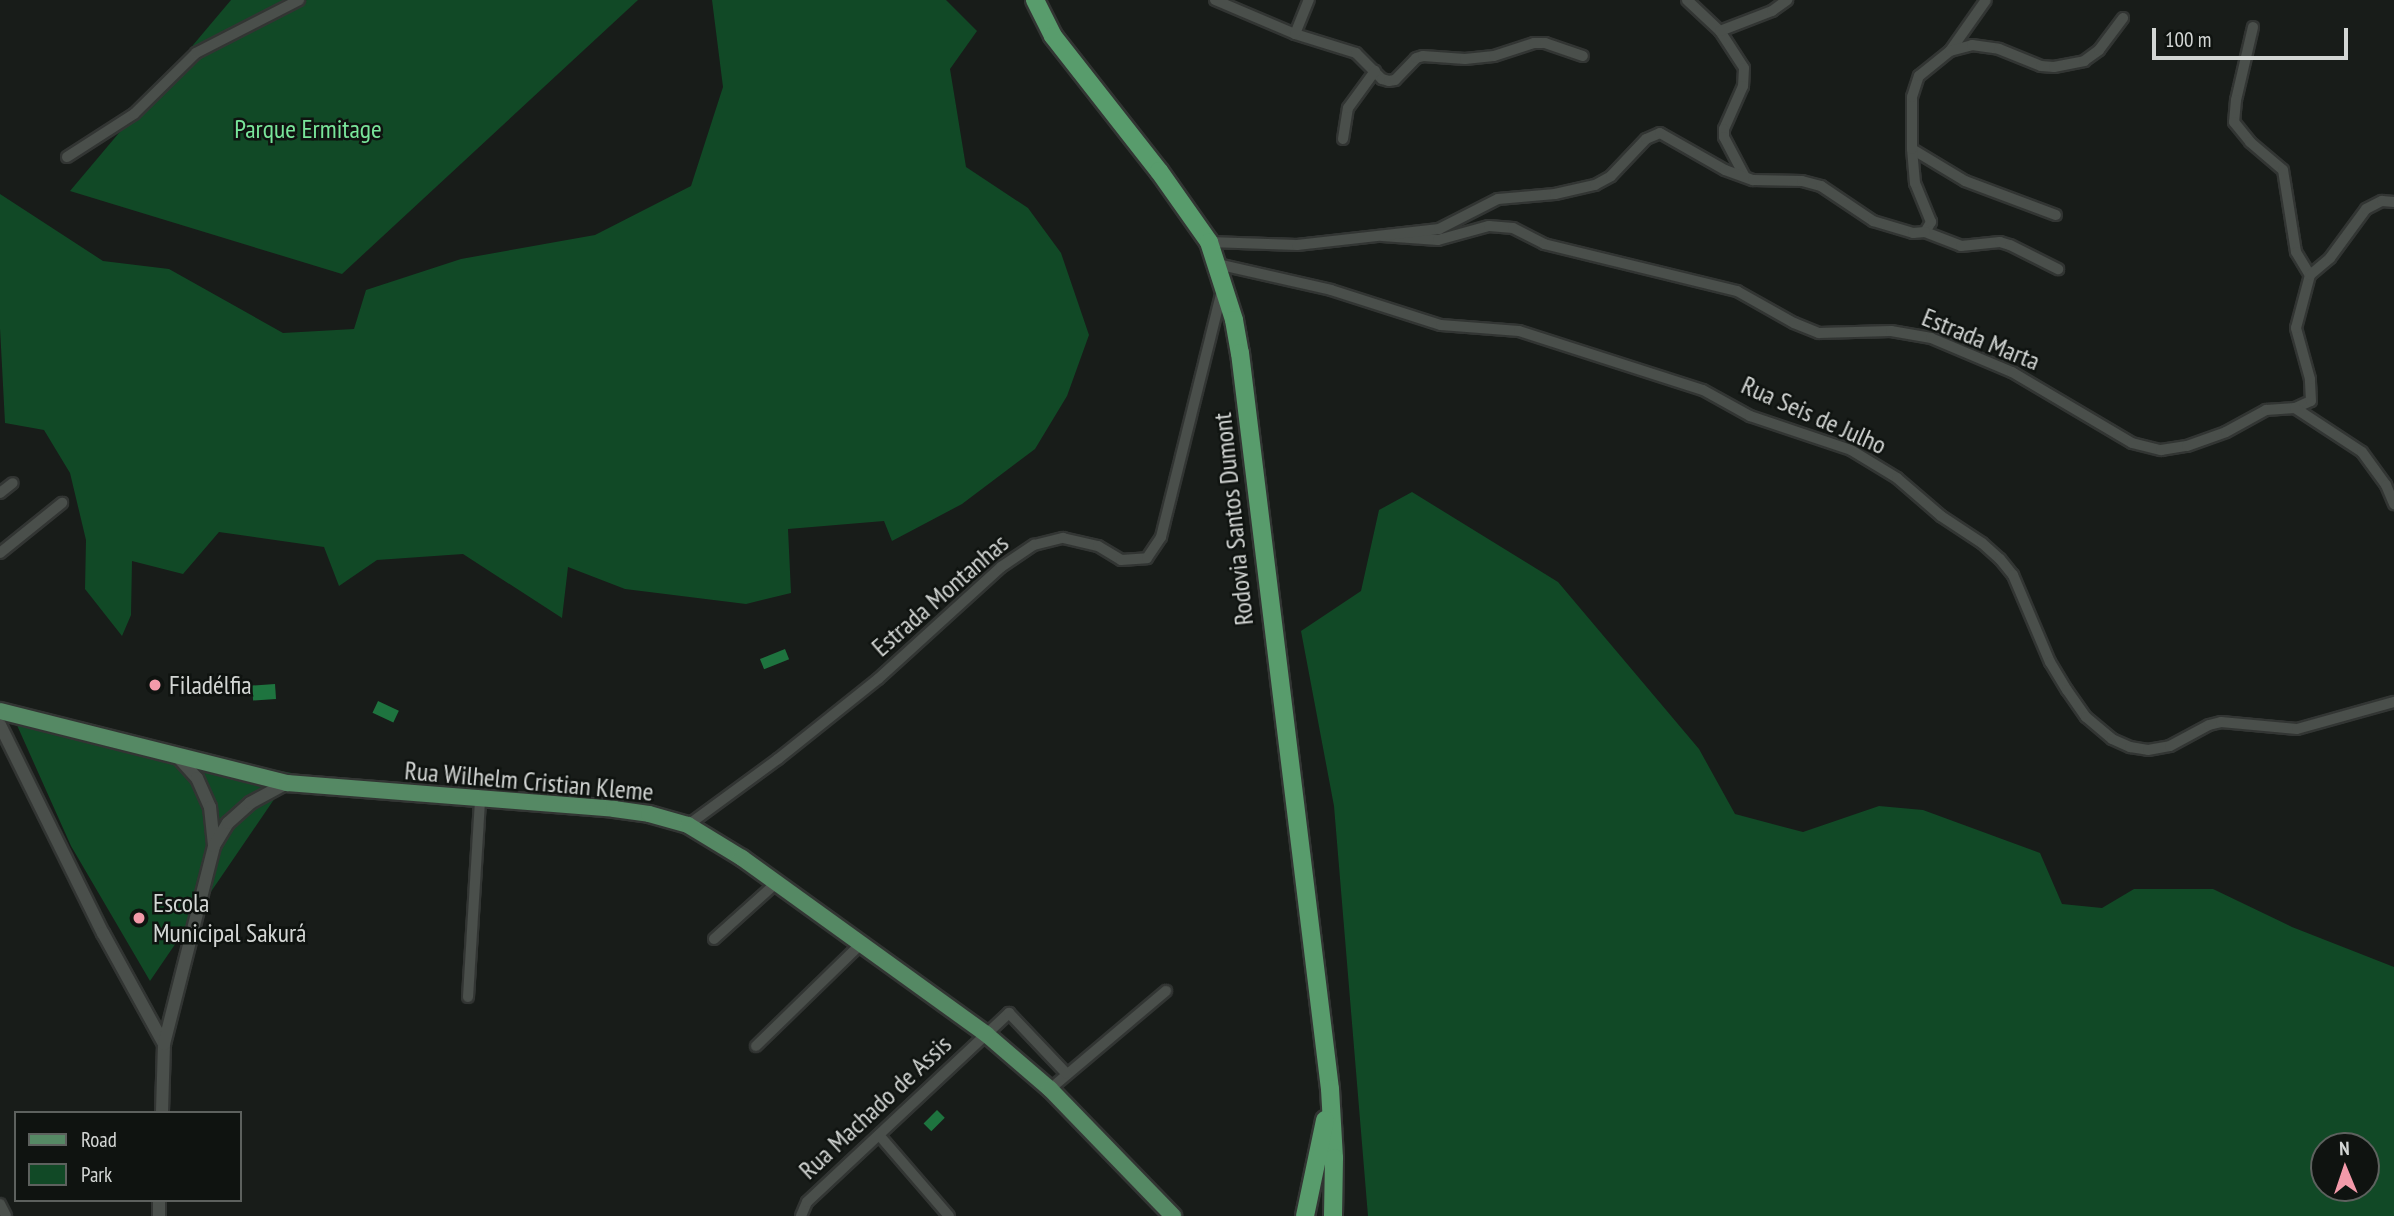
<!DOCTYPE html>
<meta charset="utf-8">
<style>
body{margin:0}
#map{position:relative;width:2394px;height:1216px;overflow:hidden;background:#181c19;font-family:"PT Sans Narrow",sans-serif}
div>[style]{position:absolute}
.green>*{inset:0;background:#114926}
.water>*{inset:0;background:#1e743f;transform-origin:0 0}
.roads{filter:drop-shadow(2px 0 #323533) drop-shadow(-2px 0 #323533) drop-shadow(0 2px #323533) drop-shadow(0 -2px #323533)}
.minor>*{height:10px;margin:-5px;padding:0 5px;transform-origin:5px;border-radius:5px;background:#4a4f4b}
.tertiary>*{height:12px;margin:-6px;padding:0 6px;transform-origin:6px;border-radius:6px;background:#4a4f4b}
.primary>*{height:16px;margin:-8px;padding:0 8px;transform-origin:8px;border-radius:8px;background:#558964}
.trunk>*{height:18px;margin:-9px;padding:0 9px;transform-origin:9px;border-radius:9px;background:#589c6c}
.dots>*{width:19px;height:19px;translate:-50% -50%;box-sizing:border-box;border:4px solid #0f1310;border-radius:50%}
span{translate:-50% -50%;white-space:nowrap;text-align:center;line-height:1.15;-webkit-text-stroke:5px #0f1310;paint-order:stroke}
.park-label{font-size:26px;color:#79e59a}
.street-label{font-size:26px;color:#d3d6d4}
.poi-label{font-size:26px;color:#d3d6d4}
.left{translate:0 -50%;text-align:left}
.legend{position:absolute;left:14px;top:1111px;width:228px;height:91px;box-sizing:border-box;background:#0f1310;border:2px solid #5d615e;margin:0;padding:9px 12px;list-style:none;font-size:21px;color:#d3d6d4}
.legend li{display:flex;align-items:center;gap:14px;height:35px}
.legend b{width:35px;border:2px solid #5d615e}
.north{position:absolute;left:2310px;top:1132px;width:70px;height:70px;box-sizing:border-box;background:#0f1310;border:2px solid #5d615e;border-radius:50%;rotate:358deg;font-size:19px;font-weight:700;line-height:28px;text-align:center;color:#d3d6d4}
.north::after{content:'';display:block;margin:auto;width:24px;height:32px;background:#f39aaa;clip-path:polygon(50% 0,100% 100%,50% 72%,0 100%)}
.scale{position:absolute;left:2152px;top:28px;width:196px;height:32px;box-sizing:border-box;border:4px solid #d3d6d4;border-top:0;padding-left:9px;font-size:21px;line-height:24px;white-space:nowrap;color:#d3d6d4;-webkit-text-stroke:5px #0f1310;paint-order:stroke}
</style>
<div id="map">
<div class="green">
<div style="clip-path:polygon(231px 0,638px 0,342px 274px,70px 191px)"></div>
<div style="clip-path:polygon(712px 0,946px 0,977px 31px,950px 69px,966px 167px,1028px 208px,1061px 253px,1089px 335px,1067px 396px,1035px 449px,962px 504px,892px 541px,884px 521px,788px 529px,791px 593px,746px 604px,625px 589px,568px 567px,562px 618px,463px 554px,377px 560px,339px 586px,324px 547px,219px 532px,183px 574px,132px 561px,131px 615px,122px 636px,85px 589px,86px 540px,70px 473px,44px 430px,5px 423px,0 328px,0 194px,103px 261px,169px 269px,283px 333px,354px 329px,366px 290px,461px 259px,595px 235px,691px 186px,723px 87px)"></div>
<div style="clip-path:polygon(evenodd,1412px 492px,1558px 582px,1699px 749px,1735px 814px,1803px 832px,1879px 806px,1923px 810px,2040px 853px,2062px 904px,2102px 908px,2134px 889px,2213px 889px,2292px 927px,2394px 967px,2394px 1216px,1368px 1216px,1334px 806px,1301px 631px,1361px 591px,1379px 510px,1412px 492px,2324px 1146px,2366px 1146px,2366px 1188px,2324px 1188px,2324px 1146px)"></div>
<div style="clip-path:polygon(12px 714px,119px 740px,292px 773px,150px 981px,71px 846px)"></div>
</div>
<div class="water">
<div style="left:785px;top:649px;width:11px;height:27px;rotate:68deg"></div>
<div style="left:275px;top:684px;width:15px;height:23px;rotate:86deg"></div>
<div style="left:378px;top:701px;width:23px;height:13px;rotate:25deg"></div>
<div style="left:937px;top:1110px;width:11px;height:19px;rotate:45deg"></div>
</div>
<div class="roads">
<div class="minor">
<div style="left:1215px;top:0;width:87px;rotate:23deg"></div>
<div style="left:1295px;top:34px;width:64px;rotate:17.3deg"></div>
<div style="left:1356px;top:53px;width:37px;rotate:45deg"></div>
<div style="left:1382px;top:79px;width:7px;rotate:16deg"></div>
<div style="left:1389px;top:81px;width:6px;rotate:-9deg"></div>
<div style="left:1395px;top:80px;width:30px;rotate:-46deg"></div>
<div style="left:1416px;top:58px;width:7px;rotate:-16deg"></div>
<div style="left:1423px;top:56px;width:42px;rotate:4.1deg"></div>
<div style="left:1465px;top:59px;width:29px;rotate:-6deg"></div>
<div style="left:1494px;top:56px;width:42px;rotate:-18deg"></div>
<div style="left:1534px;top:43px;width:11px"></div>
<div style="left:1545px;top:43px;width:40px;rotate:18.9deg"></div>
<div style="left:1687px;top:0;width:45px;rotate:43.2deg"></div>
<div style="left:1720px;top:31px;width:44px;rotate:57deg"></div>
<div style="left:1744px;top:68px;width:18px;rotate:93deg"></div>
<div style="left:1743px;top:86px;width:47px;rotate:113.8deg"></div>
<div style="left:1724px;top:129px;width:8px;rotate:90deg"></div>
<div style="left:1724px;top:137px;width:45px;rotate:62.3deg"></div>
<div style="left:2253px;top:27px;width:75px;rotate:103.1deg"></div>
<div style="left:2236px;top:100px;width:22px;rotate:95deg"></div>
<div style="left:2234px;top:122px;width:26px;rotate:51deg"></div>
<div style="left:2250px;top:142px;width:43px;rotate:40.3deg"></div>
<div style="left:2283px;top:170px;width:83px;rotate:81deg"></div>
<div style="left:2296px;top:252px;width:27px;rotate:59deg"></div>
<div style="left:1720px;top:31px;width:56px;rotate:-21deg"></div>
<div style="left:1772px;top:11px;width:19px;rotate:-36deg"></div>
<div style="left:1295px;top:34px;width:37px;rotate:-68deg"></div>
<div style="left:1950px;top:51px;width:62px;rotate:-54.8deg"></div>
<div style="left:1343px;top:139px;width:31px;rotate:-81deg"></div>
<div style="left:1348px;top:108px;width:46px;rotate:-53.9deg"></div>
<div style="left:1912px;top:149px;width:62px;rotate:31.1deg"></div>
<div style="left:1965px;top:181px;width:97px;rotate:20.5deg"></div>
<div style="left:67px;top:157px;width:80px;rotate:-32.7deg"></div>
<div style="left:134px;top:114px;width:87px;rotate:-44.5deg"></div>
<div style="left:196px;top:53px;width:116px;rotate:-27.2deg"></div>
<div style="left:1925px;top:232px;width:12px;rotate:-59deg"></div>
<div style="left:1931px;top:222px;width:42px;rotate:-112.3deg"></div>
<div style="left:1915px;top:183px;width:34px;rotate:-95deg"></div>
<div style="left:1912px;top:149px;width:52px;rotate:-90deg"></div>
<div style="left:1912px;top:97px;width:22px;rotate:-72deg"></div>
<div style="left:1919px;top:76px;width:40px;rotate:-39deg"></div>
<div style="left:1950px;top:51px;width:23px;rotate:-15deg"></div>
<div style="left:1972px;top:45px;width:27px;rotate:8deg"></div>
<div style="left:1999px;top:49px;width:45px;rotate:22deg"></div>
<div style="left:2041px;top:66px;width:13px;rotate:4deg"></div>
<div style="left:2054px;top:67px;width:31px;rotate:-11deg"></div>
<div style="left:2084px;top:61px;width:19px;rotate:-36deg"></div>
<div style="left:2099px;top:50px;width:40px;rotate:-53deg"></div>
<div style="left:1925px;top:232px;width:39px;rotate:21deg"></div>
<div style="left:1961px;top:246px;width:39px;rotate:-6deg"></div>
<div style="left:2000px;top:242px;width:10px;rotate:17deg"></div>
<div style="left:2010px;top:245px;width:54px;rotate:26.6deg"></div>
<div style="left:1382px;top:236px;width:56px;rotate:4.1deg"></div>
<div style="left:1438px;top:240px;width:53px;rotate:-15.4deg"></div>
<div style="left:1489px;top:226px;width:24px;rotate:5deg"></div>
<div style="left:1513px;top:228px;width:35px;rotate:27deg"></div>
<div style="left:1544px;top:244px;width:199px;rotate:13.7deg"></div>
<div style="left:1737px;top:291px;width:65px;rotate:29.3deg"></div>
<div style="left:1794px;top:323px;width:27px;rotate:22deg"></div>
<div style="left:1819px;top:333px;width:72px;rotate:-1.6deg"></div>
<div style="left:1891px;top:331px;width:41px;rotate:9.9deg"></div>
<div style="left:1931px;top:338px;width:88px;rotate:22.8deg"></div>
<div style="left:2012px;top:372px;width:139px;rotate:30.6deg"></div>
<div style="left:2132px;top:443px;width:30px;rotate:14deg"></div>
<div style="left:2161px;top:450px;width:26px;rotate:-9deg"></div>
<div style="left:2187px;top:446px;width:41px;rotate:-19.7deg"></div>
<div style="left:2226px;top:432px;width:46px;rotate:-28.8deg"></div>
<div style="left:2266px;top:410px;width:29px;rotate:-4deg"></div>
<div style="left:2295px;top:408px;width:17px;rotate:-24deg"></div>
<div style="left:2311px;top:401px;width:22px;rotate:-93deg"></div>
<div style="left:2310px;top:379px;width:53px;rotate:-105.4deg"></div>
<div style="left:2296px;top:328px;width:55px;rotate:-75.2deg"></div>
<div style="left:2310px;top:275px;width:26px;rotate:-40deg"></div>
<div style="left:2330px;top:258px;width:61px;rotate:-53.7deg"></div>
<div style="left:2366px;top:209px;width:18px;rotate:-27deg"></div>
<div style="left:2382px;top:201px;width:12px;rotate:5deg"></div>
<div style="left:1209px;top:242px;width:88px;rotate:2deg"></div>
<div style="left:1297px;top:245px;width:143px;rotate:-6.4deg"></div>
<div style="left:1439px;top:229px;width:66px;rotate:-27deg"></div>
<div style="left:1498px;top:199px;width:57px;rotate:-5deg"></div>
<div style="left:1555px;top:194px;width:41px;rotate:-12.7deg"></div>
<div style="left:1595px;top:185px;width:18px;rotate:-29deg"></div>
<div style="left:1611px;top:176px;width:51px;rotate:-46.6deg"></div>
<div style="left:1646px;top:139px;width:15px;rotate:-23deg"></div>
<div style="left:1660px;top:133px;width:75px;rotate:29.6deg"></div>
<div style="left:1725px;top:170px;width:30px;rotate:20deg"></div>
<div style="left:1753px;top:180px;width:49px;rotate:1.2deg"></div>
<div style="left:1802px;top:181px;width:20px;rotate:15deg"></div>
<div style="left:1821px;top:186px;width:63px;rotate:33.9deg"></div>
<div style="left:1873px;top:221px;width:42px;rotate:16.7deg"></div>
<div style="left:1913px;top:233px;width:12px;rotate:-5deg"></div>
<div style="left:1217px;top:264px;width:117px;rotate:12.8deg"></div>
<div style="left:1331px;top:290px;width:115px;rotate:17.7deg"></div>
<div style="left:1441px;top:325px;width:78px;rotate:4.4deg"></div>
<div style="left:1519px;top:331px;width:193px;rotate:17.8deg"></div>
<div style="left:1703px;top:390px;width:54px;rotate:29deg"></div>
<div style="left:1750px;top:416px;width:107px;rotate:18.6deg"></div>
<div style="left:1851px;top:450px;width:54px;rotate:31.3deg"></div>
<div style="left:1897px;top:478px;width:58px;rotate:40.8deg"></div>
<div style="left:1941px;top:516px;width:49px;rotate:33.4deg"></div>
<div style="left:1982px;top:543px;width:24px;rotate:42deg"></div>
<div style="left:2000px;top:559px;width:21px;rotate:51deg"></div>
<div style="left:2013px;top:575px;width:95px;rotate:67deg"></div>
<div style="left:2050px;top:662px;width:33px;rotate:59deg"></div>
<div style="left:2067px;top:690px;width:33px;rotate:55deg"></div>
<div style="left:2086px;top:717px;width:34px;rotate:40deg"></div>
<div style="left:2112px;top:739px;width:20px;rotate:24deg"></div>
<div style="left:2130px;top:747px;width:18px;rotate:9deg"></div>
<div style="left:2148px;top:750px;width:22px;rotate:-10deg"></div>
<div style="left:2170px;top:746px;width:44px;rotate:-28.3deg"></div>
<div style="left:2209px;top:725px;width:12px;rotate:-14deg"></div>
<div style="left:2221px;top:722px;width:76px;rotate:5.3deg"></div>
<div style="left:2297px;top:729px;width:101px;rotate:-15.6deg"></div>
<div style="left:2295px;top:408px;width:80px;rotate:33.3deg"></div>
<div style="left:2362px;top:452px;width:41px;rotate:54deg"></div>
<div style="left:2386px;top:485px;width:21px;rotate:67deg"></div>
<div style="left:0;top:493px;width:16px;rotate:-38deg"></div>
<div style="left:0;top:553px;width:80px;rotate:-38.9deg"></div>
<div style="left:688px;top:825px;width:112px;rotate:-36.3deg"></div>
<div style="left:778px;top:759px;width:128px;rotate:-38.7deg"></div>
<div style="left:878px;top:679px;width:166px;rotate:-42.3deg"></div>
<div style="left:1001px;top:567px;width:40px;rotate:-34deg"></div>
<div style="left:1034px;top:545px;width:30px;rotate:-14deg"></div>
<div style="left:1063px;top:538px;width:36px;rotate:13deg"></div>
<div style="left:1098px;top:546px;width:27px;rotate:31deg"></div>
<div style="left:1121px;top:560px;width:26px;rotate:-4deg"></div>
<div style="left:1147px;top:558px;width:25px;rotate:-56deg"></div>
<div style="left:1161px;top:537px;width:258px;rotate:-76.1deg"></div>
<div style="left:714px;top:939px;width:82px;rotate:-42deg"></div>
<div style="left:468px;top:997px;width:198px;rotate:-86.5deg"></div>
<div style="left:756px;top:1046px;width:145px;rotate:-44.2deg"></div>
<div style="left:1050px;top:1089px;width:152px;rotate:-40.2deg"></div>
<div style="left:879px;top:1135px;width:107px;rotate:49.2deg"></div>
<div style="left:0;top:1204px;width:13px;rotate:63deg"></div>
<div style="left:801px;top:1216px;width:15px;rotate:-67deg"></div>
<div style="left:807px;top:1202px;width:277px;rotate:-43.1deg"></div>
<div style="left:1009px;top:1013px;width:83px;rotate:46.5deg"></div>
</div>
<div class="tertiary">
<div style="left:0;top:725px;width:232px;rotate:63.7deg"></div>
<div style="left:103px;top:933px;width:127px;rotate:61.2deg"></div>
<div style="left:164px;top:1044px;width:69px;rotate:91.7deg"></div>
<div style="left:177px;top:756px;width:30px;rotate:48deg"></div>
<div style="left:197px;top:778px;width:32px;rotate:66deg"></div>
<div style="left:210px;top:807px;width:39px;rotate:84deg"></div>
<div style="left:164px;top:1044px;width:204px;rotate:-75.8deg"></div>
<div style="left:214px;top:846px;width:27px;rotate:-59deg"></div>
<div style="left:228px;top:823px;width:30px;rotate:-42deg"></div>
<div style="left:250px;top:803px;width:42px;rotate:-28.4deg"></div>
<div style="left:159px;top:1216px;width:16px;rotate:-90deg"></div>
</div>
<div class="primary">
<div style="left:0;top:711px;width:296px;rotate:14.1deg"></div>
<div style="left:287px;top:783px;width:328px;rotate:4.5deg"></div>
<div style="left:614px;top:809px;width:35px;rotate:8deg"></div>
<div style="left:649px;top:814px;width:41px;rotate:15.8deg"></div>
<div style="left:688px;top:825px;width:63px;rotate:31.4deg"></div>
<div style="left:742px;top:858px;width:301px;rotate:35.8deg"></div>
<div style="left:986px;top:1034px;width:84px;rotate:40.7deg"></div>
<div style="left:1050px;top:1089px;width:177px;rotate:45.9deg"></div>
</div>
<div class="trunk">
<div style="left:1035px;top:0;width:40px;rotate:63.4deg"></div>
<div style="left:1053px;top:36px;width:172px;rotate:51.9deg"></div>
<div style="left:1159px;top:171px;width:87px;rotate:54.8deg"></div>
<div style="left:1209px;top:242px;width:82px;rotate:72.2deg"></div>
<div style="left:1234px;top:320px;width:34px;rotate:80deg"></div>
<div style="left:1240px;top:353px;width:741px;rotate:83.03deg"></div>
<div style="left:1330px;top:1089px;width:69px;rotate:86.7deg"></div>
<div style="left:1334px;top:1158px;width:58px;rotate:91deg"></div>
<div style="left:1305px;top:1216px;width:98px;rotate:-78.2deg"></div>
</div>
</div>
<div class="dots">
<div style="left:155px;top:685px;background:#f39aaa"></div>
<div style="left:139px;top:918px;background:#f39aaa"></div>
</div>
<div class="park-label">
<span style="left:308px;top:129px">Parque Ermitage</span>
</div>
<div class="street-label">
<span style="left:1981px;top:339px;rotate:22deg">Estrada Marta</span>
<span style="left:1814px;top:415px;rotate:24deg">Rua Seis de Julho</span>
<span style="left:1233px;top:519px;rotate:-96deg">Rodovia Santos Dumont</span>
<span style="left:940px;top:595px;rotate:-41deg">Estrada Montanhas</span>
<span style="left:529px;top:781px;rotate:5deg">Rua Wilhelm Cristian Kleme</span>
<span style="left:875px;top:1107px;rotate:-43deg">Rua Machado de Assis</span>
</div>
<div class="poi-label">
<span class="left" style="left:169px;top:685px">Filadélfia</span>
<span class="left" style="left:153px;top:918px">Escola<br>Municipal Sakurá</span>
</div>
<ul class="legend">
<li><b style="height:9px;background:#558964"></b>Road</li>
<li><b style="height:19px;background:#114926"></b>Park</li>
</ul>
<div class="north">N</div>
<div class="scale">100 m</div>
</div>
